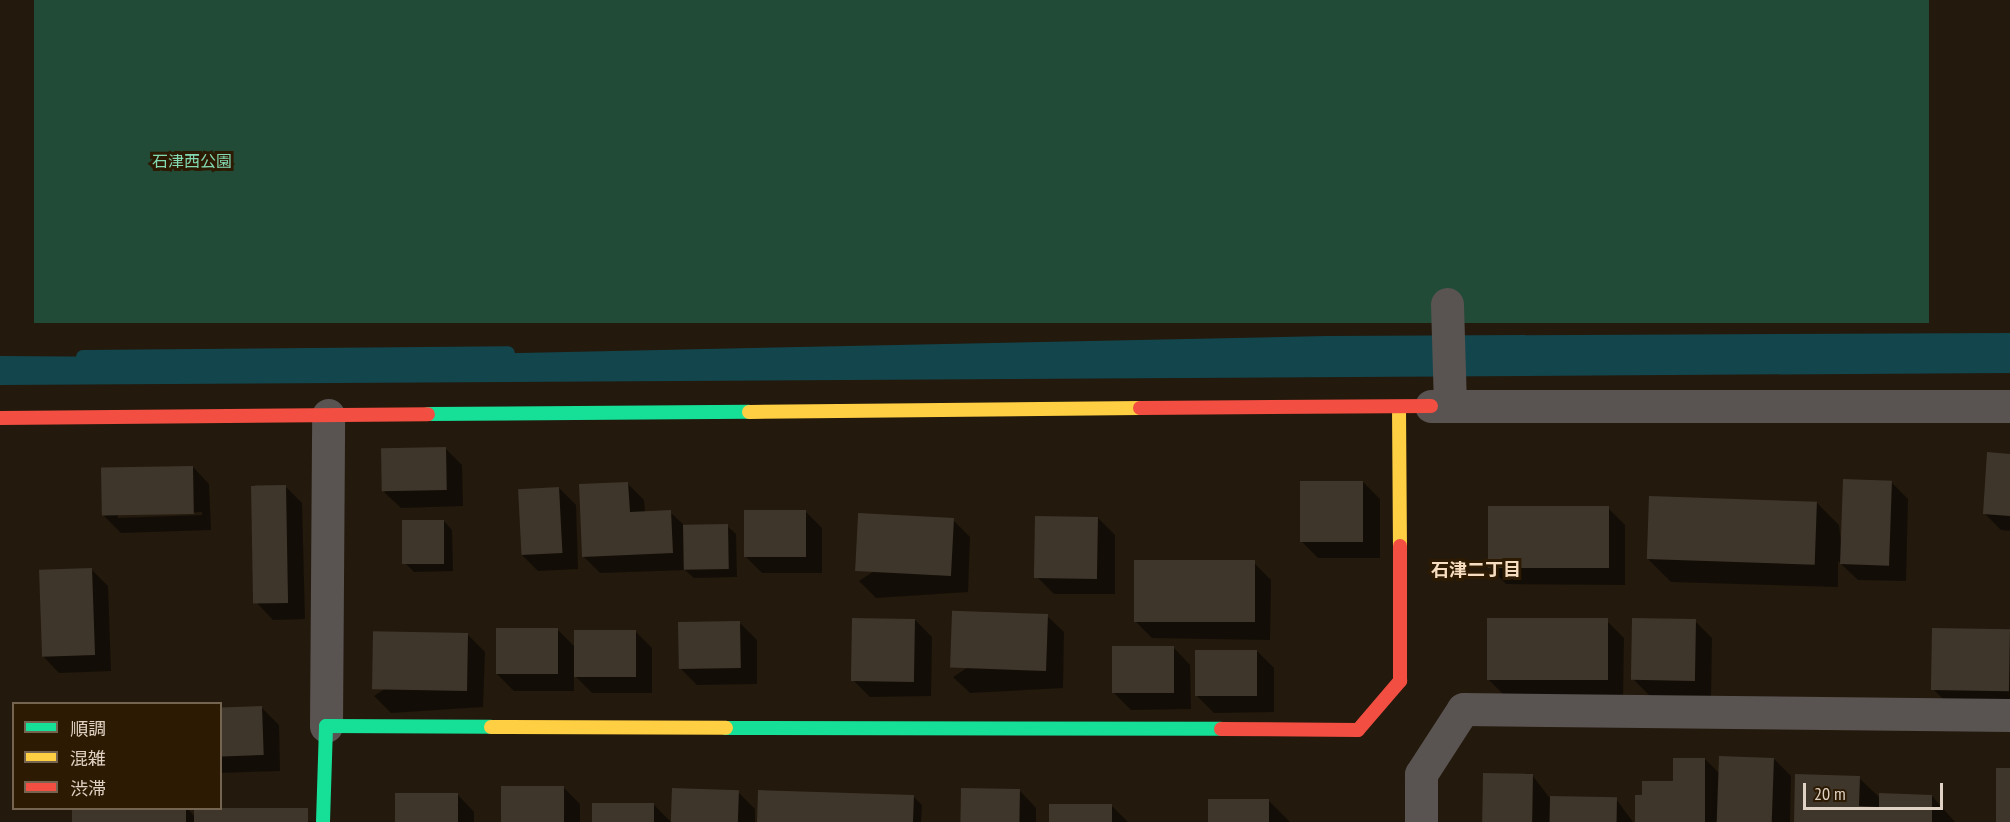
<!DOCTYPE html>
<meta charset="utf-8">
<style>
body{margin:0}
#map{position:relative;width:2010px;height:822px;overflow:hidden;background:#23190c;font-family:"PT Sans Narrow","Noto Sans JP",sans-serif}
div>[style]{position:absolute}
.green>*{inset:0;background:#214a37;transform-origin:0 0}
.water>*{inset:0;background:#13454d}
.shadow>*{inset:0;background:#0007}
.stream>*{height:14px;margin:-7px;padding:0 7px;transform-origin:7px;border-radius:7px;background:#13454d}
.building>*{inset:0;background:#3f362b;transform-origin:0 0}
.street>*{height:33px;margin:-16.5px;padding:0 16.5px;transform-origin:16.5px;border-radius:16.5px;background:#595351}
.fast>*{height:14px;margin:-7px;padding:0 7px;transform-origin:7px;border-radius:7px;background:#16e098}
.slow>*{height:14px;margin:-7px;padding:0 7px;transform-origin:7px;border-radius:7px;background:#ffcf43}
.jam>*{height:14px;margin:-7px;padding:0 7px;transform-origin:7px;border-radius:7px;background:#f24e42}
span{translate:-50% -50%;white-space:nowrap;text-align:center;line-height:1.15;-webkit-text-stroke:6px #2d1a02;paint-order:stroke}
.park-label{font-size:16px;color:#82d9b2}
.neighbourhood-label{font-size:18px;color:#f7ddc0;font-weight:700}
.legend{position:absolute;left:12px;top:702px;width:210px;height:108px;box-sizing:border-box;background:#2d1a02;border:2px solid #746450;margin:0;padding:8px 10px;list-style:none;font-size:18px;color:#dfd2c4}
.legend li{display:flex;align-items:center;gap:12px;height:30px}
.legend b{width:30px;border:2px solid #746450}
.scale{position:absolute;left:1803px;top:783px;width:140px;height:27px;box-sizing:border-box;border:3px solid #dfd2c4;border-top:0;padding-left:8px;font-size:18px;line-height:21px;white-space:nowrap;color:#dfd2c4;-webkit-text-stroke:4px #2d1a02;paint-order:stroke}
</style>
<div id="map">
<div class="green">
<div style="left:34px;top:0;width:1895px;height:323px"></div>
</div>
<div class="water">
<div style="clip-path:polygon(2010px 333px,2010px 373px,0 385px,0 356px,278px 358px,1326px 336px)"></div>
</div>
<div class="shadow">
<div style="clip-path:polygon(445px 448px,462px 465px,463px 506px,401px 508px,384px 492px)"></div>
<div style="clip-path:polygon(2010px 455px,2010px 531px,2001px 530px,1984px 513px)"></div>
<div style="clip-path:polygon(evenodd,193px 467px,209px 484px,211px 530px,121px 533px,104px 516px,193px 467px,202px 512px,202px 515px,118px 518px,118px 515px,202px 512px)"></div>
<div style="clip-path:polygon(1363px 482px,1380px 499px,1380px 558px,1318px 558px,1301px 541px)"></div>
<div style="clip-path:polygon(1891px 482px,1908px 499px,1906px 581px,1858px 580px,1838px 561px,1838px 587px,1671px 582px,1648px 559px,1816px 502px,1839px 525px,1842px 550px)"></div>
<div style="clip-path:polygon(627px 483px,644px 500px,645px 513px,670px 512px,685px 526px,727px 526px,736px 534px,737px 577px,694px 578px,685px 570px,600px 573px,583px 556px)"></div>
<div style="clip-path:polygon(285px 486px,302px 503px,305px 619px,273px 620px,257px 603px)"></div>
<div style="clip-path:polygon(559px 488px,576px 505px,578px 569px,538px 571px,521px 554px)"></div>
<div style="clip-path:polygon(1608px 508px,1625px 525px,1625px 585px,1506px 584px,1489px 567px)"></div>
<div style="clip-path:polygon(805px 511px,822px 528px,822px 573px,762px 573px,745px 556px)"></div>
<div style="clip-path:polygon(1098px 518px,1115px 535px,1115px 594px,1054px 594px,1037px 577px)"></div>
<div style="clip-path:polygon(953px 520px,970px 537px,968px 592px,876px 598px,859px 581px)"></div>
<div style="clip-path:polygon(444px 521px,452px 530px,453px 571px,414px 572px,405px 563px)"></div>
<div style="clip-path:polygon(1254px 563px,1271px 580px,1270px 640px,1152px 638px,1135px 621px)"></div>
<div style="clip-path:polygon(91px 569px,108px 586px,111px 671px,59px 673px,43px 656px)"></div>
<div style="clip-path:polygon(1047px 616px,1064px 632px,1063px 688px,970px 693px,953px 677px)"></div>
<div style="clip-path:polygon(915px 620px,932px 637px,931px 696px,870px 697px,853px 680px)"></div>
<div style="clip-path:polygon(1607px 621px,1624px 638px,1623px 698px,1505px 696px,1488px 679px)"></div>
<div style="clip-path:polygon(1695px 621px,1712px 638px,1711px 697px,1651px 697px,1634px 680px)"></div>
<div style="clip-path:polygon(740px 623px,757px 640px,757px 684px,697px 685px,680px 668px)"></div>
<div style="clip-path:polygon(557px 629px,575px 647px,635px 631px,652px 648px,652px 693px,592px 693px,574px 675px,574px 691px,514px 691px,497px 674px)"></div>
<div style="clip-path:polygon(2010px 630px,2010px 707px,1950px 706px,1933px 689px)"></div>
<div style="clip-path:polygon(468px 635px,485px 652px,483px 707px,391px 713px,374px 696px)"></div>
<div style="clip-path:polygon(1174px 648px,1190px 665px,1191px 709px,1131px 710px,1114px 693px)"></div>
<div style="clip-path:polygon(1257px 651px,1274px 668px,1274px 712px,1214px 713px,1197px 696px)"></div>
<div style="clip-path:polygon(262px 708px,279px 725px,280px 771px,220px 773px,220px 709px)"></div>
<div style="clip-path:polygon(1705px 759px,1721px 775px,1774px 759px,1791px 776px,1790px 822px,1636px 822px,1643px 796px,1675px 783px)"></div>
<div style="clip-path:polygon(1532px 775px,1549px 797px,1616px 799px,1633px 822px,1484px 822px)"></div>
<div style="clip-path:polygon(1859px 778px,1881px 799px,1932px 796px,1955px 822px,1796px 822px)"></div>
<div style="clip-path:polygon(563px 787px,580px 804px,580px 822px,503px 822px)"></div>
<div style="clip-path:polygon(1020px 791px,1036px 808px,1036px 822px,961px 822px)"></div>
<div style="clip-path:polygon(738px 792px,755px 809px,755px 822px,672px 822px)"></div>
<div style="clip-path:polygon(458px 795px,474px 812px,474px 822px,397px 822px)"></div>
<div style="clip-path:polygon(913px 796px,922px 805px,921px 822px,758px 822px)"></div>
<div style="clip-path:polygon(1269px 801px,1290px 822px,1209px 822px)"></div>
<div style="clip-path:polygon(653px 804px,671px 822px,594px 822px)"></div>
<div style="clip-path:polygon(1111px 805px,1128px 822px,1051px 822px)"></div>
<div style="clip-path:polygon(73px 808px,187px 808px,195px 817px,320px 822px,73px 822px)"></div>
</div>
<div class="stream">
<div style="left:83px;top:357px;width:425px;rotate:-0.5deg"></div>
</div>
<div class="building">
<div style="left:446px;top:447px;width:43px;height:65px;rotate:89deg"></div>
<div style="clip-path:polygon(1987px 452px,2010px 454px,2010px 516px,1983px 514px)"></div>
<div style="left:193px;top:466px;width:48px;height:92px;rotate:89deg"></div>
<div style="left:1843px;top:479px;width:49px;height:85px;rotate:2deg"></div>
<div style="left:1300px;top:481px;width:63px;height:61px"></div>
<div style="clip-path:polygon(628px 482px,630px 512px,671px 510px,673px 553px,582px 557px,579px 484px)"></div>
<div style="left:286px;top:485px;width:118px;height:35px;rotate:89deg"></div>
<div style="left:559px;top:487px;width:66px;height:41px;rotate:87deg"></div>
<div style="left:1649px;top:496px;width:168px;height:63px;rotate:2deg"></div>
<div style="left:1488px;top:506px;width:121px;height:62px"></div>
<div style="left:744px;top:510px;width:62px;height:47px"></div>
<div style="left:1035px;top:516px;width:63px;height:62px;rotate:1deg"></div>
<div style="left:954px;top:518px;width:58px;height:96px;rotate:93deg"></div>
<div style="left:402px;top:520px;width:42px;height:44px"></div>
<div style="left:728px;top:524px;width:45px;height:45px;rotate:89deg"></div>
<div style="left:1134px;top:560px;width:121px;height:62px"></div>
<div style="left:92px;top:568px;width:87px;height:53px;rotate:88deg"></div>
<div style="left:1048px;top:614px;width:57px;height:96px;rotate:92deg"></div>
<div style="left:852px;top:618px;width:63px;height:63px;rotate:1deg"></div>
<div style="left:1487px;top:618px;width:121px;height:62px"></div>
<div style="left:1696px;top:619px;width:62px;height:64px;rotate:91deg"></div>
<div style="left:740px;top:621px;width:47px;height:62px;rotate:89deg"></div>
<div style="left:558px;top:628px;width:46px;height:62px;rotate:90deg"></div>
<div style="left:1932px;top:628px;width:78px;height:62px;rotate:1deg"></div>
<div style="left:574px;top:630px;width:62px;height:47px"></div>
<div style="left:468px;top:633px;width:58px;height:95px;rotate:91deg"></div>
<div style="left:1174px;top:646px;width:47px;height:62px;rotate:90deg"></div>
<div style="left:1195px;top:650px;width:62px;height:46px"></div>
<div style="left:262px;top:706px;width:49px;height:42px;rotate:88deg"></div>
<div style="left:1719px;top:756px;width:55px;height:66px;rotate:2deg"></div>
<div style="clip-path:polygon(1673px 758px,1705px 758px,1705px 822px,1635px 822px,1635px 795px,1642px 795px,1642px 781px,1673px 781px)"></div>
<div style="left:1996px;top:768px;width:14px;height:54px"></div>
<div style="left:1483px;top:773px;width:50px;height:49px;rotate:1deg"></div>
<div style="clip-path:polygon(1795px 774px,1860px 776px,1859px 806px,1879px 807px,1879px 793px,1932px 795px,1932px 822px,1794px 822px)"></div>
<div style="left:501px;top:786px;width:63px;height:36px"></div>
<div style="left:672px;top:788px;width:67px;height:34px;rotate:2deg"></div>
<div style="left:961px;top:788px;width:59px;height:34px;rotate:1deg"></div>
<div style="clip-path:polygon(758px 790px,914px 795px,913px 822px,757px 822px)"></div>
<div style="left:458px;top:793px;width:29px;height:63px;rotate:90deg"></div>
<div style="left:1550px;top:796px;width:67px;height:26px;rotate:1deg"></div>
<div style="left:1208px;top:799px;width:61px;height:23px"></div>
<div style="left:654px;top:803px;width:19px;height:62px;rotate:90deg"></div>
<div style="left:1049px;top:804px;width:63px;height:18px"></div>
<div style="left:72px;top:808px;width:114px;height:14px"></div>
<div style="left:194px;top:808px;width:114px;height:14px"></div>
</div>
<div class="street">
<div style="left:1447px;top:304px;width:101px;rotate:88.3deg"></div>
<div style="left:1431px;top:406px;width:579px"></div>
<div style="left:326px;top:726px;width:311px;rotate:-89.6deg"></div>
<div style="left:1421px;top:822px;width:48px;rotate:-90deg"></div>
<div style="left:1421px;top:774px;width:77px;rotate:-57.1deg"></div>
<div style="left:1463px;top:709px;width:547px;rotate:0.63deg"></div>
</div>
<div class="fast">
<div style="left:428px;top:414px;width:321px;rotate:-0.4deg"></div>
<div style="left:726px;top:728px;width:495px;rotate:0.1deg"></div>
<div style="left:323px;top:822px;width:96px;rotate:-88.2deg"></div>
<div style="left:326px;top:726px;width:165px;rotate:0.3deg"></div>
</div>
<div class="slow">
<div style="left:1399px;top:407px;width:139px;rotate:89.6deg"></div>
<div style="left:749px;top:412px;width:391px;rotate:-0.6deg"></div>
<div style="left:491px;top:727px;width:235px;rotate:0.2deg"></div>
</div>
<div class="jam">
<div style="left:1140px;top:408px;width:291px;rotate:-0.4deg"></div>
<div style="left:0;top:418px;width:428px;rotate:-0.5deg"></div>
<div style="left:1221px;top:729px;width:137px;rotate:0.4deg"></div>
<div style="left:1358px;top:730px;width:65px;rotate:-49.4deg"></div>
<div style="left:1400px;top:681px;width:135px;rotate:-90deg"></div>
</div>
<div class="park-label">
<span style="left:192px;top:161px">石津西公園</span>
</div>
<div class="neighbourhood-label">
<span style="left:1476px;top:570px">石津二丁目</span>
</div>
<ul class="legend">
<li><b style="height:8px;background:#16e098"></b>順調</li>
<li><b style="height:8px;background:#ffcf43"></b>混雑</li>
<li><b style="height:8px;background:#f24e42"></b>渋滞</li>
</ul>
<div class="scale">20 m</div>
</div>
